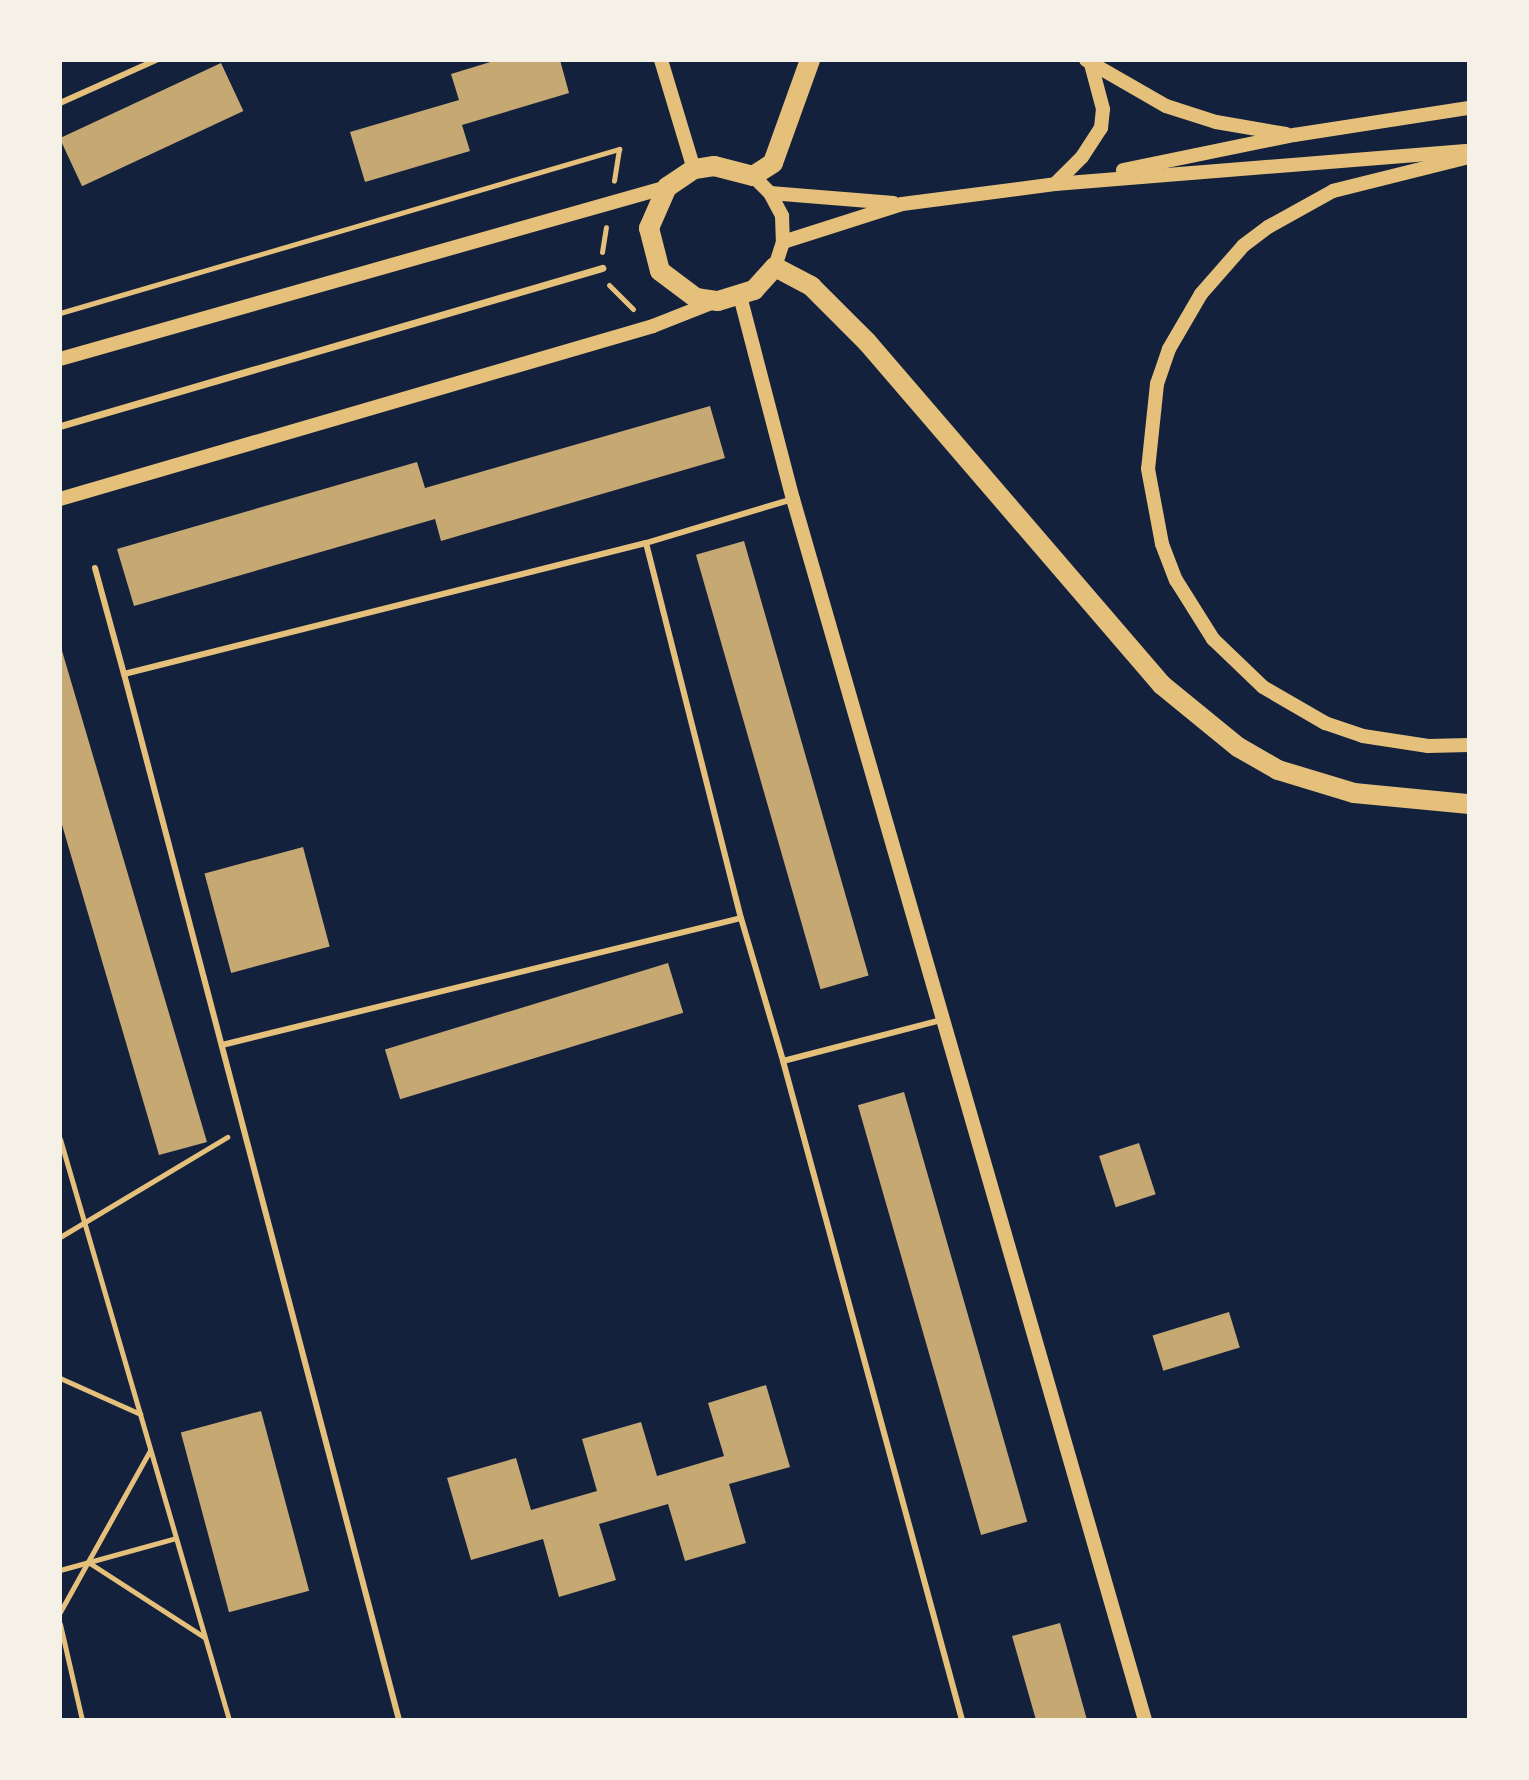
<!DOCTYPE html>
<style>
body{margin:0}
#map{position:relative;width:1529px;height:1780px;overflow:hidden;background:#14213d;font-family:Arial,sans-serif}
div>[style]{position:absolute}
.building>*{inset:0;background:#c6a872;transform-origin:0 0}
.path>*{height:5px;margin:-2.5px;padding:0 2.5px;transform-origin:2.5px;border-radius:2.5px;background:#e5c07b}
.service>*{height:6px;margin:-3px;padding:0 3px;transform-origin:3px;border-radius:3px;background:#e5c07b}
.pedestrian>*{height:7px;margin:-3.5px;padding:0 3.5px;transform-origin:3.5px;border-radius:3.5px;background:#e5c07b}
.tertiary>*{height:14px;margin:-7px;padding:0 7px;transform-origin:7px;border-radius:7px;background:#e5c07b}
.primary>*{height:20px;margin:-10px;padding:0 10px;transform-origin:10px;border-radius:10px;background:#e5c07b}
span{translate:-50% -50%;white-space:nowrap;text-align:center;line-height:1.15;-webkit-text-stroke:8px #f6f1e7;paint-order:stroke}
.frame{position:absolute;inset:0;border:62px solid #f6f1e7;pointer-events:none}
</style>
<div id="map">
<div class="building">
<div style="clip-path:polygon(497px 60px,560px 60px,569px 93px,462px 125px,470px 151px,365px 182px,350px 132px,459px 100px,451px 74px)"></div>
<div style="left:221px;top:63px;width:53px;height:178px;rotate:65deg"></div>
<div style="clip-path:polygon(710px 406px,725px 458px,441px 541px,435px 519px,134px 606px,117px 549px,417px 462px,425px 488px)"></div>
<div style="left:744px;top:541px;width:452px;height:50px;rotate:74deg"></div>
<div style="clip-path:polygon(60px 644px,207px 1142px,159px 1155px,60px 818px)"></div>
<div style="left:303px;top:847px;width:103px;height:102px;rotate:75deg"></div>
<div style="left:668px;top:963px;width:52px;height:296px;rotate:73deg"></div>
<div style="left:904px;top:1092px;width:447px;height:48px;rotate:74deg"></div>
<div style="left:1139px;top:1143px;width:54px;height:42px;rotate:72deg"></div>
<div style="left:1229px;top:1312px;width:37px;height:80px;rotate:73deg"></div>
<div style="clip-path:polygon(766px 1385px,790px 1467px,729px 1484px,746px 1543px,685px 1561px,668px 1504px,599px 1524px,616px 1580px,559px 1597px,543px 1539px,471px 1560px,447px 1478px,516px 1458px,531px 1510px,597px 1491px,582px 1439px,641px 1422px,657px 1476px,724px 1456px,708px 1403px)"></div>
<div style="left:261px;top:1411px;width:186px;height:83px;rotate:75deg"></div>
<div style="clip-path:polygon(1060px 1623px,1087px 1720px,1036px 1720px,1012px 1636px)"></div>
</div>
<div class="path">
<div style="left:602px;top:252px;width:25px;rotate:-81deg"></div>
<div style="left:609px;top:285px;width:34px;rotate:45deg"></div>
<div style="left:60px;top:313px;width:583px;rotate:-16.35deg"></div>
<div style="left:619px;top:149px;width:32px;rotate:99deg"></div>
<div style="left:60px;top:1139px;width:605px;rotate:73.78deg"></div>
<div style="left:60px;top:1237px;width:195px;rotate:-30.9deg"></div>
<div style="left:60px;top:1378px;width:88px;rotate:24.2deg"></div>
<div style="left:88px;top:1562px;width:138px;rotate:32.9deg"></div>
<div style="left:60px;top:1570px;width:120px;rotate:-15.4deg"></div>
<div style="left:60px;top:1612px;width:185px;rotate:-60.9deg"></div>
<div style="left:60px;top:1624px;width:98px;rotate:77.1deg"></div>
</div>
<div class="service">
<div style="left:60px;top:103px;width:105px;rotate:-24.1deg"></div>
<div style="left:646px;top:543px;width:387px;rotate:75.8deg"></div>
<div style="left:741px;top:918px;width:149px;rotate:73.6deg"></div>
<div style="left:783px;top:1061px;width:164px;rotate:-14.5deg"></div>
<div style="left:95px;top:568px;width:110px;rotate:74.7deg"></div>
<div style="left:222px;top:1045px;width:534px;rotate:-13.75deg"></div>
<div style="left:783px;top:1061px;width:683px;rotate:74.8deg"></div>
<div style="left:399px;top:1720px;width:1082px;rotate:-104.73deg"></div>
<div style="left:124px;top:674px;width:538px;rotate:-14.09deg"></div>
<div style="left:646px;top:543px;width:153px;rotate:-16.7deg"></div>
</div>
<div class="pedestrian">
<div style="left:60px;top:426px;width:565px;rotate:-16.25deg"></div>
</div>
<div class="tertiary">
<div style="left:661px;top:60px;width:114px;rotate:73.2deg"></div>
<div style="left:1086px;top:60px;width:92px;rotate:29.9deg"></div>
<div style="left:1166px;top:106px;width:52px;rotate:17.7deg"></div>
<div style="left:1216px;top:122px;width:71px;rotate:9.7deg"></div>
<div style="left:1469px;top:157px;width:140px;rotate:166deg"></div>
<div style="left:1333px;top:191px;width:74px;rotate:151deg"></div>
<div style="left:1268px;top:227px;width:31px;rotate:143deg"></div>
<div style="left:1243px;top:246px;width:64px;rotate:131.2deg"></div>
<div style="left:1201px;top:294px;width:64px;rotate:120.2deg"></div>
<div style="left:1169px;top:349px;width:37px;rotate:109deg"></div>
<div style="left:1157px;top:384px;width:85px;rotate:96deg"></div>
<div style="left:1148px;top:469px;width:76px;rotate:79.4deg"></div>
<div style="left:1162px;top:544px;width:39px;rotate:69deg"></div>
<div style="left:1176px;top:580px;width:70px;rotate:57.9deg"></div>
<div style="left:1213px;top:639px;width:69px;rotate:43.8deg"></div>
<div style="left:1263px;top:687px;width:72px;rotate:30.1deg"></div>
<div style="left:1325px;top:723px;width:40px;rotate:18.9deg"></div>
<div style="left:1363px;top:736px;width:66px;rotate:8.7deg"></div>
<div style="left:1428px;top:746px;width:41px;rotate:-1.4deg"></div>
<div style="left:1123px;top:170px;width:175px;rotate:-11.6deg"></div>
<div style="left:1294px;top:135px;width:177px;rotate:-8.8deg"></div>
<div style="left:753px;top:176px;width:24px;rotate:45deg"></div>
<div style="left:770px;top:193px;width:26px;rotate:62deg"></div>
<div style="left:782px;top:216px;width:26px;rotate:88deg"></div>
<div style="left:783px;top:242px;width:26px;rotate:108deg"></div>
<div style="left:1055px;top:184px;width:38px;rotate:-45deg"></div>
<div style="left:1082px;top:157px;width:35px;rotate:-57deg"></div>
<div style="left:1101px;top:128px;width:19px;rotate:-84deg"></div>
<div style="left:1103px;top:109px;width:47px;rotate:-104.9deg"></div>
<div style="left:770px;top:193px;width:124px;rotate:4.6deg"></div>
<div style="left:783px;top:242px;width:125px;rotate:-17.7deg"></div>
<div style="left:902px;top:204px;width:154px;rotate:-7.4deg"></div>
<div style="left:1055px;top:184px;width:412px;rotate:-4.6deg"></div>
<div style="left:740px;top:296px;width:210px;rotate:75.4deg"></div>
<div style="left:793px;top:499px;width:1271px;rotate:73.92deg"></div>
<div style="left:60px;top:359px;width:631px;rotate:-15.82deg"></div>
<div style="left:60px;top:499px;width:618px;rotate:-16.26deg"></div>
<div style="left:653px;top:326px;width:66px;rotate:-21.5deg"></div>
</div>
<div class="primary">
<div style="left:810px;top:60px;width:109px;rotate:109.8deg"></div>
<div style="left:773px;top:163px;width:24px;rotate:147deg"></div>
<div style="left:753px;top:176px;width:40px;rotate:-165.6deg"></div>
<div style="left:714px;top:166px;width:20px;rotate:171deg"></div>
<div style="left:694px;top:169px;width:32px;rotate:146deg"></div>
<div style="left:667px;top:187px;width:45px;rotate:113.7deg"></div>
<div style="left:649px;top:228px;width:44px;rotate:75.7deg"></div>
<div style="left:660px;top:271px;width:45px;rotate:36.9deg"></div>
<div style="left:696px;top:298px;width:22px;rotate:8deg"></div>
<div style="left:718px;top:301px;width:38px;rotate:-17deg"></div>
<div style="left:754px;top:290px;width:31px;rotate:-48deg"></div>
<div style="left:775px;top:267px;width:41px;rotate:27.8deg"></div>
<div style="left:811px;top:286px;width:79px;rotate:45deg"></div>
<div style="left:867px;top:342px;width:452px;rotate:49.3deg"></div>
<div style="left:1162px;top:685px;width:98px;rotate:39.2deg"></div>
<div style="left:1238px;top:747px;width:46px;rotate:29.9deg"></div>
<div style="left:1278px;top:770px;width:79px;rotate:16.8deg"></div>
<div style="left:1354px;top:793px;width:116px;rotate:5.5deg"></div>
</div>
<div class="frame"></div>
</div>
